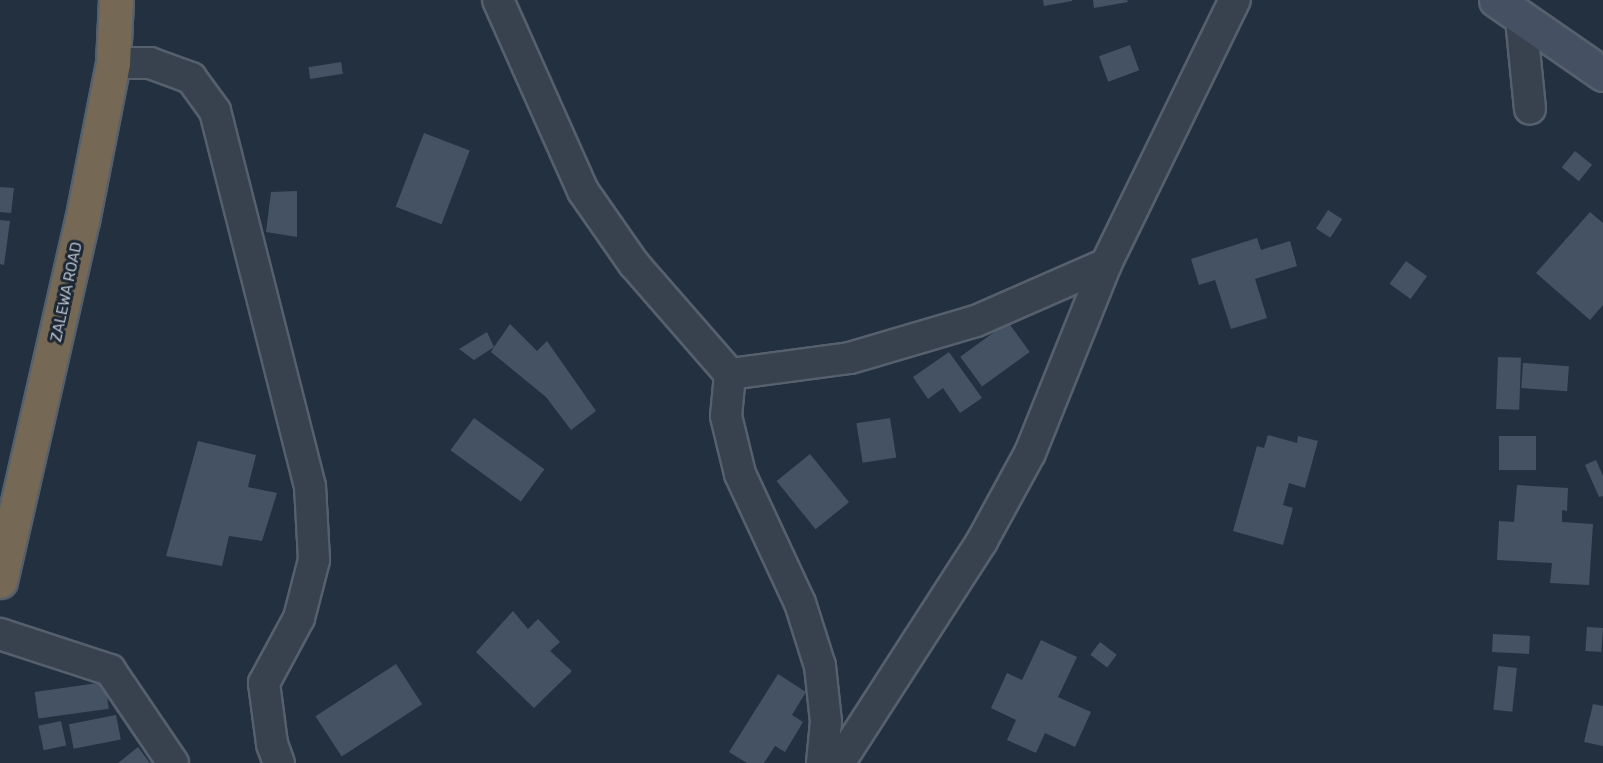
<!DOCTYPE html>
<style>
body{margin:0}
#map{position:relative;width:1603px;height:763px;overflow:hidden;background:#23303f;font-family:Rubik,sans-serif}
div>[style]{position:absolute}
.building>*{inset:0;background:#445263;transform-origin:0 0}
.roads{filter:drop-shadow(2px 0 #56606d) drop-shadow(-2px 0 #56606d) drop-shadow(0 2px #56606d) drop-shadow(0 -2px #56606d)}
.street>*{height:30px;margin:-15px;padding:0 15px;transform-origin:15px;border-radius:15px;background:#38424f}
.secondary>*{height:33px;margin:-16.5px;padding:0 16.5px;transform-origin:16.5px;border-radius:16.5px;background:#455162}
.highway>*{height:33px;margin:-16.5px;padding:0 16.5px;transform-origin:16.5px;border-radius:16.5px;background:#756854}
span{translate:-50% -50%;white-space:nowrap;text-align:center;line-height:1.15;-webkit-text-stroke:6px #1d2734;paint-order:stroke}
.street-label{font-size:15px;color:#b4bdca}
</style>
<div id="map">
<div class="building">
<div style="clip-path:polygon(1043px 0,1072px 0,1072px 1px,1044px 6px)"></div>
<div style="clip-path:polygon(1093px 0,1127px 0,1128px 2px,1094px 8px)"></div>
<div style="left:1130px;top:45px;width:27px;height:33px;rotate:70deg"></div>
<div style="left:341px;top:62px;width:12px;height:33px;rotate:81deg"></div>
<div style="left:424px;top:133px;width:49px;height:79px;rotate:21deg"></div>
<div style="left:1575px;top:151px;width:22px;height:21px;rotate:39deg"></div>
<div style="clip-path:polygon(0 187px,14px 188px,11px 213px,0 212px)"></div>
<div style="clip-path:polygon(297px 191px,297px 237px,266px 232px,271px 192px)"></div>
<div style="left:1328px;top:210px;width:17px;height:22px;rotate:33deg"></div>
<div style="clip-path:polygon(1590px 212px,1603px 223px,1603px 305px,1590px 320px,1536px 273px)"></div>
<div style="clip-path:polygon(0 220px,10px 221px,4px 265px,0 264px)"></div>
<div style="clip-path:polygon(1257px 238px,1261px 250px,1290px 241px,1297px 266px,1255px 279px,1267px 318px,1231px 329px,1215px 280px,1199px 285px,1191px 259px)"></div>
<div style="left:1406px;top:261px;width:26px;height:28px;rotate:36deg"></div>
<div style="left:1008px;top:322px;width:37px;height:59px;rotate:54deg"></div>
<div style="clip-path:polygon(510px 324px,537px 351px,547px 341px,596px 411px,571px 430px,546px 397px,491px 352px,494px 347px,474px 360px,459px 349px,487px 332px,494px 347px)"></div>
<div style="clip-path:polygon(949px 352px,982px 398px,960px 413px,943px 388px,928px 399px,913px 377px)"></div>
<div style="left:1498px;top:357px;width:23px;height:52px;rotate:2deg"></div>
<div style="left:1523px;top:363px;width:46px;height:25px;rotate:4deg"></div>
<div style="left:474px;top:418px;width:87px;height:40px;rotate:36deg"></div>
<div style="left:890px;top:418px;width:40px;height:34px;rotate:81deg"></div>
<div style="clip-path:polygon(1268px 435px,1297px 443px,1298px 436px,1318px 441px,1305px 488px,1289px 483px,1283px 505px,1293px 508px,1283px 545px,1233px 531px,1257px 446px,1264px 448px)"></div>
<div style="left:1536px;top:436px;width:34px;height:37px;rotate:90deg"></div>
<div style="clip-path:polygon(198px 441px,256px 455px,248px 487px,277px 493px,262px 541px,229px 536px,222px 566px,166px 556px)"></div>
<div style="left:810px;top:454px;width:62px;height:43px;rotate:51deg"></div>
<div style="clip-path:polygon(1596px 460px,1603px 476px,1603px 496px,1599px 497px,1585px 465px)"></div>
<div style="clip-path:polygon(1517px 485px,1568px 488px,1567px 511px,1562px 510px,1562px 522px,1593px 524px,1589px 585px,1550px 583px,1552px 563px,1497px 560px,1499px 521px,1514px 522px)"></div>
<div style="clip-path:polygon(513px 611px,528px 629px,538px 619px,560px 642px,550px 651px,572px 671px,534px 708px,476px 652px)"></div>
<div style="left:1587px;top:627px;width:16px;height:24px;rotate:4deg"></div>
<div style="left:1493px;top:634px;width:37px;height:18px;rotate:3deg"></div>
<div style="clip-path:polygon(1041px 640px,1077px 657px,1058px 697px,1091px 712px,1075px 747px,1045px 733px,1036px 753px,1007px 740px,1016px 720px,991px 708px,1007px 673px,1022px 680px)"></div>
<div style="left:1100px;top:642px;width:21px;height:16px;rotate:37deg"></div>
<div style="left:396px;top:664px;width:48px;height:96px;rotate:57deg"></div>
<div style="left:1498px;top:666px;width:19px;height:44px;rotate:6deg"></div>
<div style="clip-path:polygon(778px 674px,806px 692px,792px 715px,803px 722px,785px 752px,775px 746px,764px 763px,747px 763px,729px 752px)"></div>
<div style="left:105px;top:682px;width:27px;height:71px;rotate:82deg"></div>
<div style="clip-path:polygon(1593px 704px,1603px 706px,1603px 746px,1584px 742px)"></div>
<div style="left:116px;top:715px;width:25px;height:48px;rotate:79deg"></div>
<div style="left:61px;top:721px;width:25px;height:23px;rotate:78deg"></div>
<div style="clip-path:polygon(138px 747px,150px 763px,118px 763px)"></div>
</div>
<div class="roads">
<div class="street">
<div style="left:498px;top:0;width:209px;rotate:66deg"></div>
<div style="left:583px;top:191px;width:89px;rotate:55.1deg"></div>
<div style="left:634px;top:264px;width:146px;rotate:48.9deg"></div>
<div style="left:730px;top:374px;width:42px;rotate:95.4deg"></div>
<div style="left:726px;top:416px;width:60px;rotate:76.4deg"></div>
<div style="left:740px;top:474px;width:142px;rotate:65.1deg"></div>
<div style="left:800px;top:603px;width:66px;rotate:72.4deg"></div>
<div style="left:820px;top:666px;width:56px;rotate:83.9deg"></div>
<div style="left:826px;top:722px;width:41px;rotate:95.6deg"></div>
<div style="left:1521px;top:19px;width:90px;rotate:84.3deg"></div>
<div style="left:113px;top:63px;width:37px"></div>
<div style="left:150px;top:63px;width:44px;rotate:20.1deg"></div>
<div style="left:191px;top:78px;width:41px;rotate:54deg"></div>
<div style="left:215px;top:111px;width:387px;rotate:75.8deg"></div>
<div style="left:310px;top:486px;width:74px;rotate:86.9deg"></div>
<div style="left:314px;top:560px;width:60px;rotate:104.5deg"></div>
<div style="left:299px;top:618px;width:74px;rotate:118.3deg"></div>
<div style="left:264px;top:683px;width:62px;rotate:82.5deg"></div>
<div style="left:272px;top:744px;width:20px;rotate:70deg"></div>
<div style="left:730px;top:374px;width:121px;rotate:-7.6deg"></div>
<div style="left:850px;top:358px;width:131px;rotate:-16.4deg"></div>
<div style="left:976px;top:321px;width:142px;rotate:-23.7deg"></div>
<div style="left:0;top:634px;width:116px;rotate:18.1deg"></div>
<div style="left:110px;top:670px;width:112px;rotate:55.9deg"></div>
<div style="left:839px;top:763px;width:264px;rotate:-57.2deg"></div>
<div style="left:982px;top:541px;width:100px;rotate:-61.4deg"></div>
<div style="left:1030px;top:453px;width:204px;rotate:-68.1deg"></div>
<div style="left:1106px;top:264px;width:294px;rotate:-64deg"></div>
</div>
<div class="secondary">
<div style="left:1496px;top:0;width:130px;rotate:34.7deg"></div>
</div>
<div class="highway">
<div style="left:0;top:581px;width:369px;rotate:-77.2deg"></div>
<div style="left:82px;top:221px;width:161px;rotate:-78.9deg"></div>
<div style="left:113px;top:63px;width:63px;rotate:-87.3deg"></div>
</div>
</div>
<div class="street-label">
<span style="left:67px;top:292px;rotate:-78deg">ZALEWA ROAD</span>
</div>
</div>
